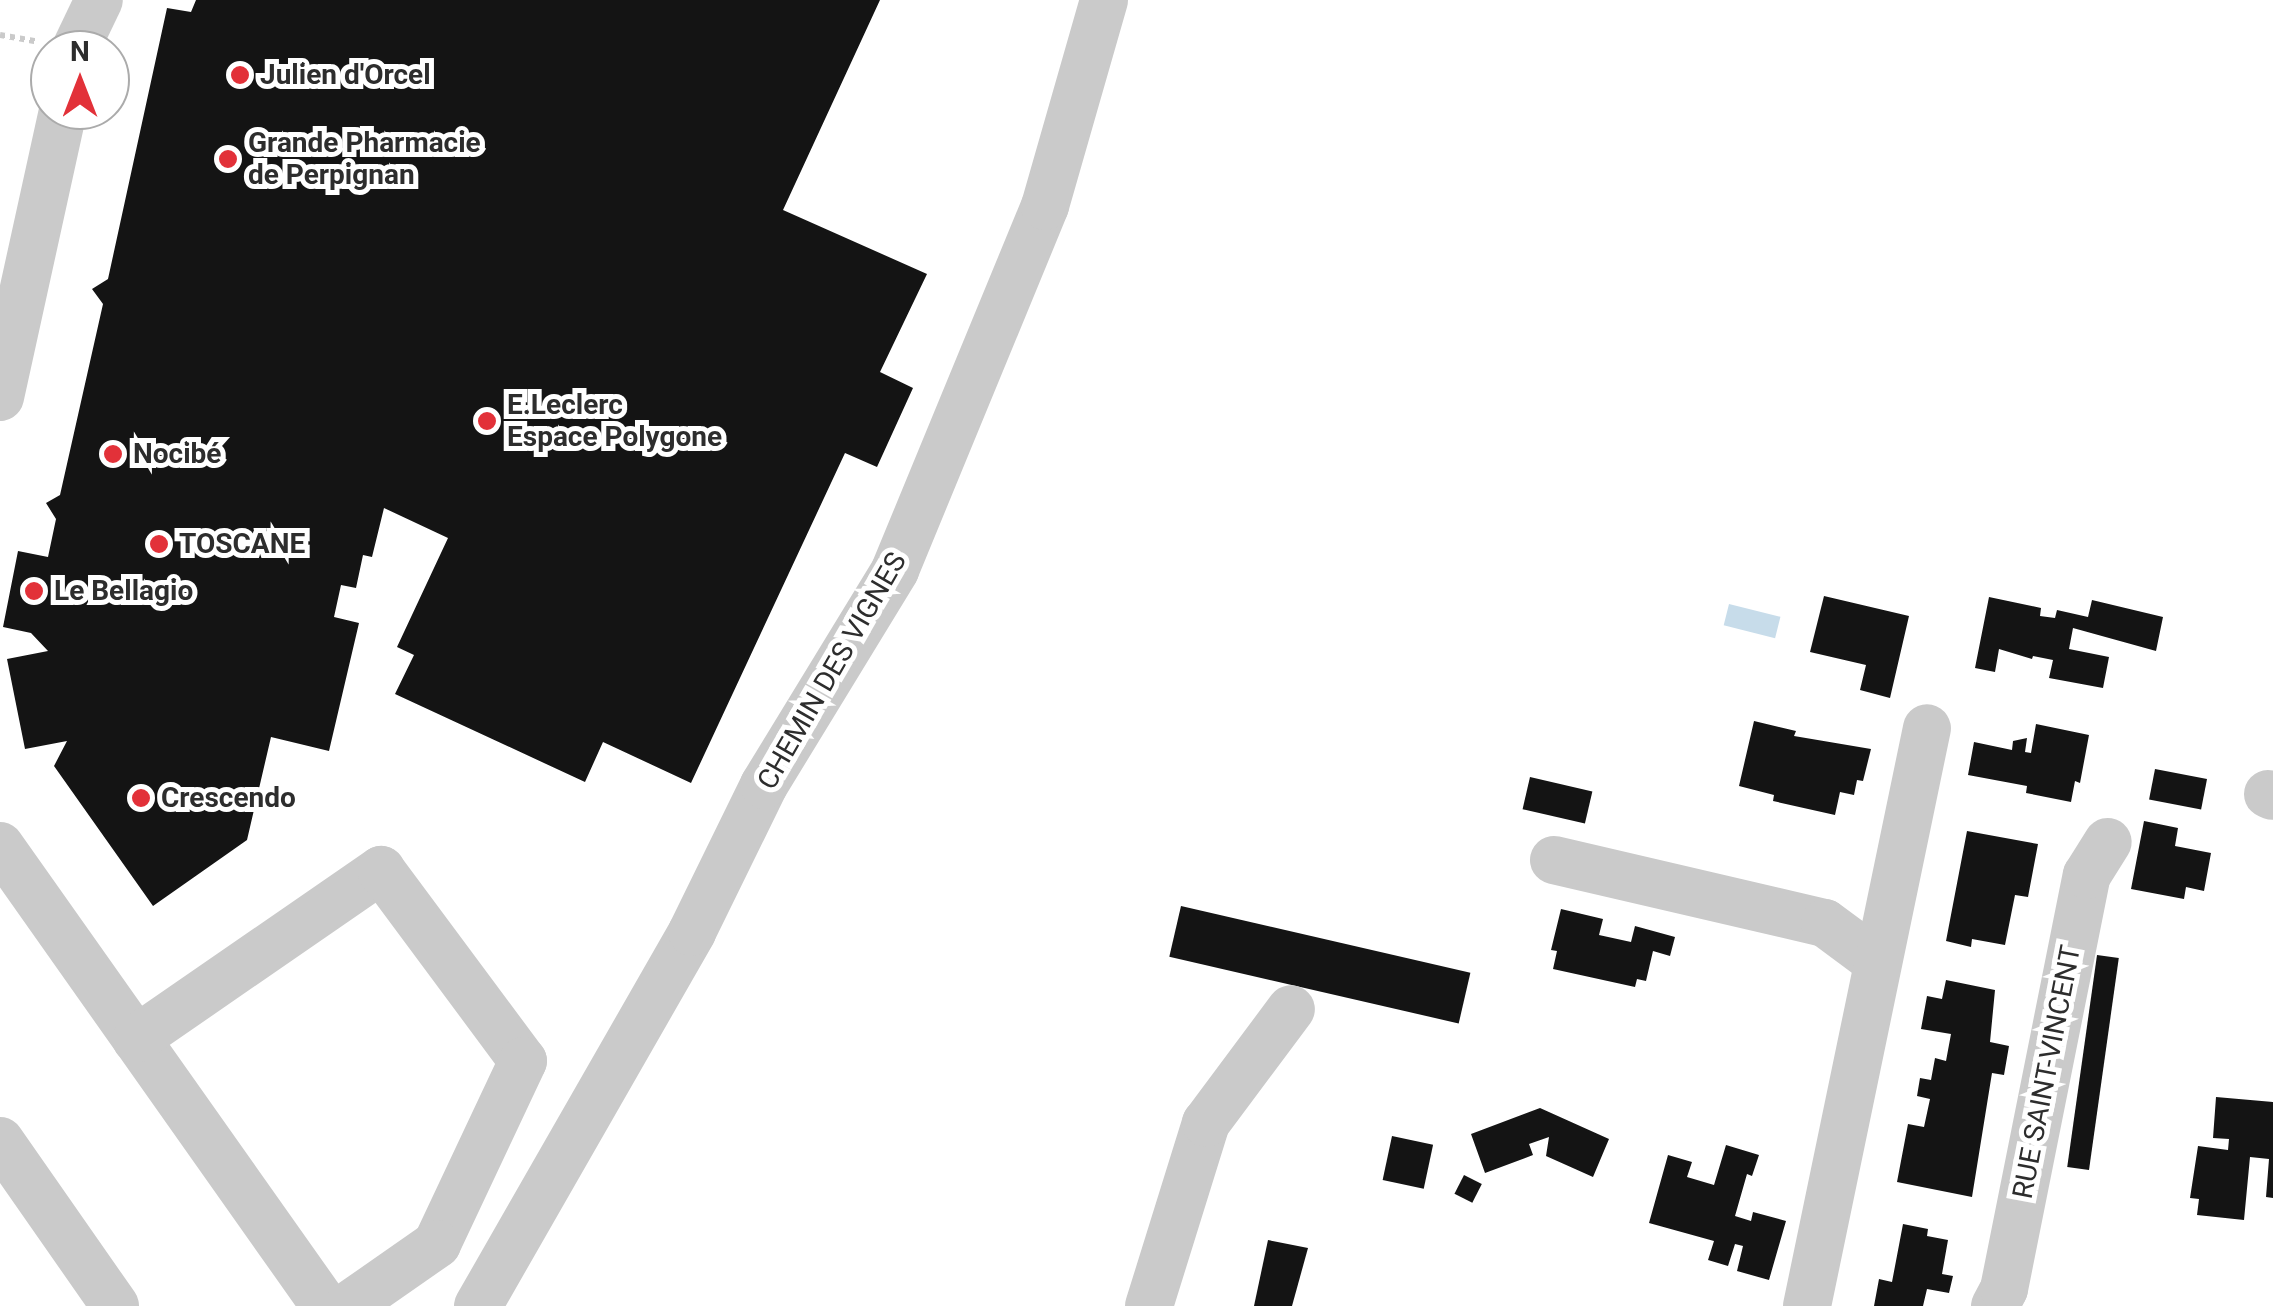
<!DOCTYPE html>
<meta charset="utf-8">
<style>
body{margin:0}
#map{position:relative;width:2273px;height:1306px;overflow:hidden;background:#fff;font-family:Roboto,sans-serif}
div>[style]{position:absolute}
.water>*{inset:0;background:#c7dcea;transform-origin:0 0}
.building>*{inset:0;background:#141414;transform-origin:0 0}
.path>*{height:6px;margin-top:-3px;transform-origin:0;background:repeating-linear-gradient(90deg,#cacaca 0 5px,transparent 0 10px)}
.minor>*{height:48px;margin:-24px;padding:0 24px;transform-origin:24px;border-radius:24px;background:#cacaca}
.dots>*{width:28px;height:28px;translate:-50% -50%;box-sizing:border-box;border:5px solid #fff;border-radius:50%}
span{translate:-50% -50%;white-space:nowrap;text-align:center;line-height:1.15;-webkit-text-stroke:10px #fff;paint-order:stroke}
.poi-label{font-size:28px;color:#2d2d2d;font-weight:700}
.left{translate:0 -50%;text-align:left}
.street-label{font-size:28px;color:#2d2d2d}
.north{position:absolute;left:30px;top:30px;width:100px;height:100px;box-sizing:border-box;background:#fff;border:2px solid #ababab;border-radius:50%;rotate:0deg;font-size:28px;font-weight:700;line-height:40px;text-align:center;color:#2d2d2d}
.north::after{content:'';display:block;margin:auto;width:35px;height:45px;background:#e23139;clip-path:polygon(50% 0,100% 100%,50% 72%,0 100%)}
</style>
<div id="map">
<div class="water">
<div style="left:1729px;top:604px;width:53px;height:22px;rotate:14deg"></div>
</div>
<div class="building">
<div style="clip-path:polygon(196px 0,880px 0,783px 210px,927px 274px,880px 372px,913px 388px,877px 467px,845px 453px,691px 783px,603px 742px,585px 782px,395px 694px,414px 655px,397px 647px,448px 538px,384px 508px,372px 557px,363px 555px,356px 588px,341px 585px,334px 617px,359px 623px,329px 751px,271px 737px,247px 840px,153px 906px,54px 766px,67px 741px,25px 749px,7px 659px,48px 651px,31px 633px,3px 627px,18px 551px,48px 557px,56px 519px,46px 503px,60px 495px,103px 304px,92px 289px,108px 279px,167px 8px,191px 12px)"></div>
<div style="clip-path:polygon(1824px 596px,1909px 616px,1890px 698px,1860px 690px,1866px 665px,1810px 652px)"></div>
<div style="clip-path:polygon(1989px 597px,2041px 608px,2040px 616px,2055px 618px,2057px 610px,2088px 617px,2092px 600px,2163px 617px,2156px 651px,2073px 628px,2069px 649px,2109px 657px,2103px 688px,2049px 678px,2053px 660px,2033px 656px,2032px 659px,1999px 649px,1995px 672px,1975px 668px)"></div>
<div style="clip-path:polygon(1754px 721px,1796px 731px,1794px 736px,1871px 749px,1863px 781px,1857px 780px,1854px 795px,1840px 792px,1835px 815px,1773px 801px,1774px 795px,1739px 786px)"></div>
<div style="clip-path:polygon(2036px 724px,2089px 735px,2080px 783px,2075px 781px,2071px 802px,2026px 793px,2027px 786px,1968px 775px,1974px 742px,2012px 750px,2013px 741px,2027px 738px,2025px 752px,2031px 753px)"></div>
<div style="left:2155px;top:769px;width:53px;height:31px;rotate:11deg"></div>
<div style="left:1530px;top:777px;width:64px;height:33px;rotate:13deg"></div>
<div style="clip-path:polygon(2144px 821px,2178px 828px,2175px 846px,2211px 853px,2204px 891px,2186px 887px,2184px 899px,2131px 889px)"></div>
<div style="clip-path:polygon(1967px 831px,2038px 844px,2028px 897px,2015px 895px,2005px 945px,1972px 939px,1971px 947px,1946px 941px)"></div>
<div style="left:1181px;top:906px;width:297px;height:52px;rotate:13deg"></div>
<div style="clip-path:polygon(1561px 909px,1603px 919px,1599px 935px,1631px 942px,1635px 926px,1675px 937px,1670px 956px,1653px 951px,1646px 981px,1637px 979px,1635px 987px,1553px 969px,1557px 951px,1551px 950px)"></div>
<div style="left:2097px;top:955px;width:22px;height:214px;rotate:8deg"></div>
<div style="clip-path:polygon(1946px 980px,1995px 990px,1990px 1042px,2009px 1046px,2004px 1075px,1992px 1073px,1972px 1197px,1897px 1182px,1908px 1124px,1924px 1127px,1930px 1099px,1917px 1096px,1920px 1078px,1931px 1080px,1935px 1058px,1946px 1061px,1951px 1034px,1921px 1029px,1927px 996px,1942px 999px)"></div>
<div style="clip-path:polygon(2216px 1097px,2273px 1102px,2273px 1198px,2266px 1197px,2269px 1159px,2250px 1157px,2244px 1220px,2197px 1215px,2199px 1199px,2190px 1198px,2198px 1146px,2228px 1150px,2229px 1139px,2213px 1138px)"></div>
<div style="clip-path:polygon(1540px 1108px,1609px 1139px,1593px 1177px,1546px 1156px,1549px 1137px,1529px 1144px,1533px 1155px,1485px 1173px,1471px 1134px)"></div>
<div style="left:1392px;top:1136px;width:42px;height:45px;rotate:12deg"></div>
<div style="clip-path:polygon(1726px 1145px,1759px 1155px,1752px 1176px,1747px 1174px,1735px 1216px,1751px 1221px,1753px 1212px,1786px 1221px,1769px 1280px,1737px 1271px,1743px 1246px,1735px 1244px,1728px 1266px,1708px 1260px,1714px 1241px,1649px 1223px,1668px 1155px,1692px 1162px,1687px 1177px,1714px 1185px)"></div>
<div style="left:1464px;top:1175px;width:20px;height:21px;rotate:27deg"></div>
<div style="clip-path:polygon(1903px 1224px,1928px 1229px,1927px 1236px,1948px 1240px,1942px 1274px,1953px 1276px,1949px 1293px,1927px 1289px,1923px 1306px,1874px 1306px,1879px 1279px,1892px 1282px)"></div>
<div style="clip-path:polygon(1268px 1240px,1308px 1248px,1292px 1306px,1254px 1306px)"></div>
</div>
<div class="path">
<div style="left:0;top:35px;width:39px;rotate:10deg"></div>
</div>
<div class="minor">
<div style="left:75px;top:50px;width:55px;rotate:-64.4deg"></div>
<div style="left:0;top:397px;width:294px;rotate:-77.6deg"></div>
<div style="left:2268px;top:794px;width:5px;rotate:22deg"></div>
<div style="left:0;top:846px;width:563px;rotate:54.76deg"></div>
<div style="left:1554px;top:860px;width:278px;rotate:13.1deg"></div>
<div style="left:1825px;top:923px;width:62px;rotate:36.5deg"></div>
<div style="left:136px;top:1039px;width:298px;rotate:-34.6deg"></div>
<div style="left:381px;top:870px;width:238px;rotate:53.4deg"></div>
<div style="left:523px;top:1061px;width:202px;rotate:115.2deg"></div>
<div style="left:437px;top:1244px;width:108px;rotate:145.1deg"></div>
<div style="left:0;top:1141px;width:201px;rotate:55.1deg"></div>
<div style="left:478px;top:1306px;width:431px;rotate:-60.2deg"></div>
<div style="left:692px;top:932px;width:164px;rotate:-63.9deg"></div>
<div style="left:764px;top:785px;width:252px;rotate:-58.6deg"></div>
<div style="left:895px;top:570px;width:394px;rotate:-67.6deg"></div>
<div style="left:1045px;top:206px;width:214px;rotate:-74deg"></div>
<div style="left:1149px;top:1306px;width:192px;rotate:-72.7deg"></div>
<div style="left:1206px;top:1123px;width:142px;rotate:-53.3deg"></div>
<div style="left:1807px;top:1306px;width:590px;rotate:-78.27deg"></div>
<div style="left:1995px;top:1306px;width:19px;rotate:-62deg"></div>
<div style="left:2004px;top:1289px;width:422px;rotate:-78.7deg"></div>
<div style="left:2087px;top:875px;width:39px;rotate:-58deg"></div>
</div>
<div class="dots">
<div style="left:240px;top:75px;background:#e23139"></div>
<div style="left:228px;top:159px;background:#e23139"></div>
<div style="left:487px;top:421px;background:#e23139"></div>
<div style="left:113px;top:454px;background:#e23139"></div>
<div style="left:159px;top:544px;background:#e23139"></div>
<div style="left:34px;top:591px;background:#e23139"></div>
<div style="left:141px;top:798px;background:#e23139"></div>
</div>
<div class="poi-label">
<span class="left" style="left:260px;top:75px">Julien d'Orcel</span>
<span class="left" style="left:248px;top:159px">Grande Pharmacie<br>de Perpignan</span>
<span class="left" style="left:507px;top:421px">E.Leclerc<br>Espace Polygone</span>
<span class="left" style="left:133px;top:454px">Nocibé</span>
<span class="left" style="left:179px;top:544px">TOSCANE</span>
<span class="left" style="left:54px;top:591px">Le Bellagio</span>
<span class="left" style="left:161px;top:798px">Crescendo</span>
</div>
<div class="street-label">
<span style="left:832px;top:671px;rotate:-60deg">CHEMIN DES VIGNES</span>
<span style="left:2047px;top:1072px;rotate:-79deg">RUE SAINT-VINCENT</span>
</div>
<div class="north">N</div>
</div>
